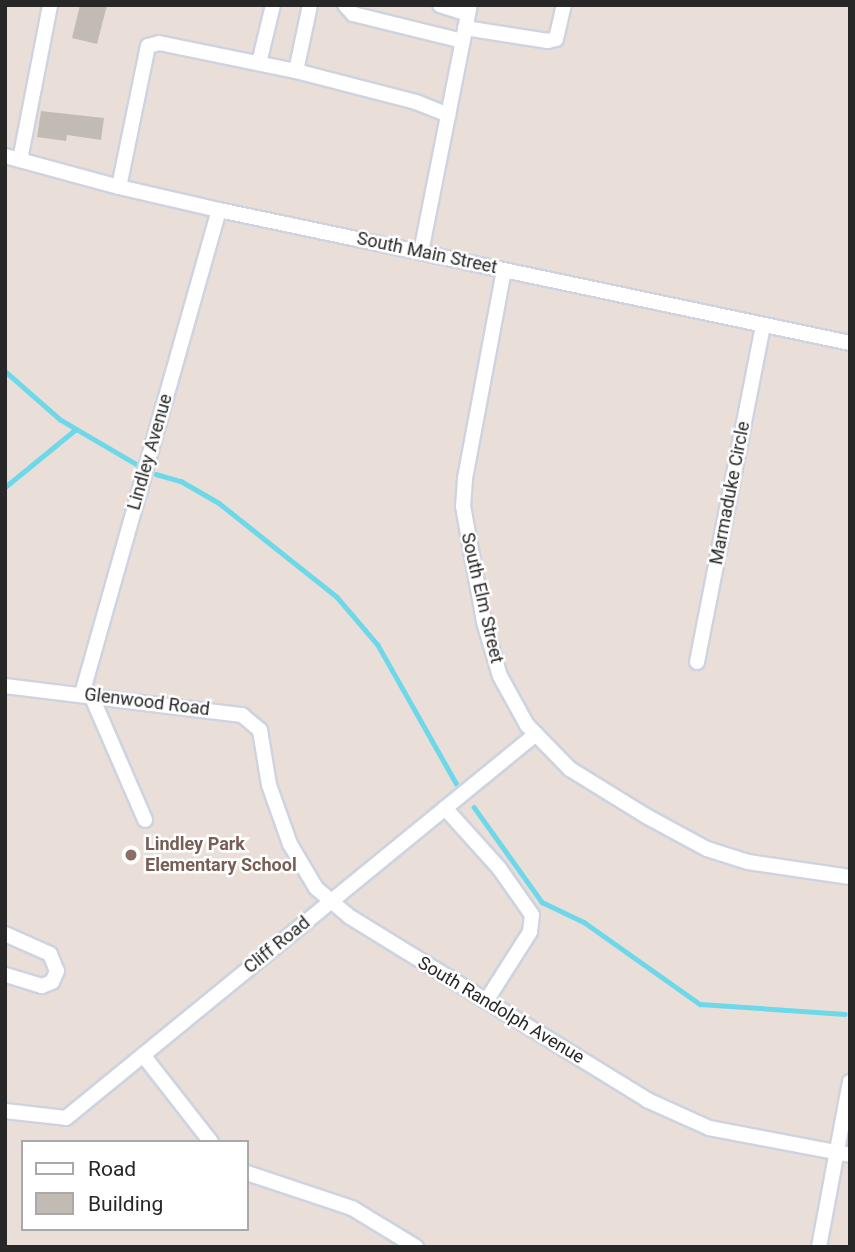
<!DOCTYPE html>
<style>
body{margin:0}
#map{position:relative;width:855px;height:1252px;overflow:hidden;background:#e9dfd8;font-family:Roboto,sans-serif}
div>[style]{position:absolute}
.stream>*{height:4.5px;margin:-2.25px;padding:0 2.25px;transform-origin:2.25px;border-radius:2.25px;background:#6dd8e9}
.building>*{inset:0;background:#c1bbb4}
.roads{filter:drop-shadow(2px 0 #ced3e0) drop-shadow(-2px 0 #ced3e0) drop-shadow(0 2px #ced3e0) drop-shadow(0 -2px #ced3e0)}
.minor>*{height:14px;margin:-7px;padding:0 7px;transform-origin:7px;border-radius:7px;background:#fff}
.dots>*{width:19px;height:19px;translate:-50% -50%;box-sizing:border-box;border:4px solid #fff;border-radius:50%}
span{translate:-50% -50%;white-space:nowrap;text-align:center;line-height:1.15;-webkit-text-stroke:5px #fff;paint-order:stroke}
.street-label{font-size:18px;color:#272727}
.education-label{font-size:18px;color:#785e54;font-weight:700}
.left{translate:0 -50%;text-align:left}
.frame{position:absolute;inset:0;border:7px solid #272727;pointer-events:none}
.legend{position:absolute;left:21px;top:1140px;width:228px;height:91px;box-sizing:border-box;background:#fff;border:2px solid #a9a9a9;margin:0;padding:9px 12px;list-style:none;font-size:21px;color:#272727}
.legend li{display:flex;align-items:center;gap:14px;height:35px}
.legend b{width:35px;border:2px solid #a9a9a9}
</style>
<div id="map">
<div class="stream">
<div style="left:5px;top:371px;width:74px;rotate:41.2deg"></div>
<div style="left:61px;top:420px;width:89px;rotate:30.3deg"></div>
<div style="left:156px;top:474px;width:26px;rotate:16deg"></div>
<div style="left:181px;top:481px;width:44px;rotate:30.1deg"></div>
<div style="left:219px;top:503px;width:151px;rotate:38.5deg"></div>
<div style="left:337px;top:597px;width:63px;rotate:49.5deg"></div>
<div style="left:378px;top:645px;width:159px;rotate:60.5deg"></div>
<div style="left:5px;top:487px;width:90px;rotate:-39.2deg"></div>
<div style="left:474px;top:807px;width:117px;rotate:54.4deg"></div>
<div style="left:542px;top:902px;width:47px;rotate:25.5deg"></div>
<div style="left:584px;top:922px;width:142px;rotate:35.3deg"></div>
<div style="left:700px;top:1004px;width:145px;rotate:3.9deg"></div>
</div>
<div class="building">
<div style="clip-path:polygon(80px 5px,107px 5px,97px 44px,72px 38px)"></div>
<div style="clip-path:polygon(41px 111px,104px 118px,101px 140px,67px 135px,66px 141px,37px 137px)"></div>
</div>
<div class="roads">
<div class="minor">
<div style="left:345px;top:5px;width:12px;rotate:48deg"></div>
<div style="left:353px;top:14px;width:113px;rotate:13.8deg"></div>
<div style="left:440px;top:5px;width:29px;rotate:18deg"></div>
<div style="left:465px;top:28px;width:84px;rotate:8.9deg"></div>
<div style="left:548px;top:41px;width:8px;rotate:-14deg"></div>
<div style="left:556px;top:39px;width:35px;rotate:-77deg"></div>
<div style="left:259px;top:63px;width:60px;rotate:-76.4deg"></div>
<div style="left:296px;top:71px;width:67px;rotate:-78deg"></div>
<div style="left:5px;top:156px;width:118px;rotate:15.2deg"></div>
<div style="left:119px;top:187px;width:103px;rotate:13deg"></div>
<div style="left:219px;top:210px;width:645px;rotate:11.9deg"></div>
<div style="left:20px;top:160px;width:158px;rotate:-79deg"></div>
<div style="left:119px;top:187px;width:144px;rotate:-78.4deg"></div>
<div style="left:148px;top:46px;width:11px;rotate:-15deg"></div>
<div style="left:159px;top:43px;width:140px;rotate:11.6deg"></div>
<div style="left:296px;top:71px;width:124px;rotate:14.5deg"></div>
<div style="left:416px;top:102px;width:35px;rotate:22deg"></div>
<div style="left:421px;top:252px;width:252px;rotate:-78.8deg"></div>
<div style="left:504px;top:270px;width:213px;rotate:100.6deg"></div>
<div style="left:465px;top:479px;width:27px;rotate:94deg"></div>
<div style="left:463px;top:506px;width:118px;rotate:79.7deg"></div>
<div style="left:484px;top:622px;width:56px;rotate:73.5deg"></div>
<div style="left:500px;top:676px;width:56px;rotate:61.1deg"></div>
<div style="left:527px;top:725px;width:62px;rotate:45.7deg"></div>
<div style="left:570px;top:769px;width:89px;rotate:31.7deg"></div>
<div style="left:646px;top:816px;width:69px;rotate:28.4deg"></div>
<div style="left:707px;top:849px;width:43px;rotate:17.6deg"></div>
<div style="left:748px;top:862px;width:103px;rotate:8.4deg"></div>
<div style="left:697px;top:662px;width:343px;rotate:-78.9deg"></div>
<div style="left:5px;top:686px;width:239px;rotate:7deg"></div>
<div style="left:242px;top:715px;width:23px;rotate:40deg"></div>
<div style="left:260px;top:730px;width:56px;rotate:80.7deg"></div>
<div style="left:269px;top:785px;width:63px;rotate:70.4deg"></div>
<div style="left:290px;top:844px;width:51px;rotate:59.4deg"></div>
<div style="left:316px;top:888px;width:45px;rotate:40.5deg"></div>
<div style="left:350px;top:917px;width:349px;rotate:31.6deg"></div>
<div style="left:647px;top:1100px;width:68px;rotate:24.3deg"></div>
<div style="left:709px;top:1128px;width:144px;rotate:10.8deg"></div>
<div style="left:82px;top:694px;width:503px;rotate:-74.2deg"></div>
<div style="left:91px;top:695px;width:136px;rotate:66.6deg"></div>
<div style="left:445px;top:808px;width:81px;rotate:48deg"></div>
<div style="left:499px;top:868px;width:57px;rotate:54.9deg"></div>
<div style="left:532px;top:915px;width:17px;rotate:97deg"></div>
<div style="left:530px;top:932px;width:82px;rotate:122.5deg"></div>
<div style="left:5px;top:934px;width:49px;rotate:24deg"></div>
<div style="left:50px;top:954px;width:18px;rotate:68deg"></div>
<div style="left:57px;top:971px;width:12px;rotate:114deg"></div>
<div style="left:52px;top:982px;width:11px;rotate:158deg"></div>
<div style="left:42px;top:986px;width:39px;rotate:-163deg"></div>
<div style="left:143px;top:1055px;width:110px;rotate:52deg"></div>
<div style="left:5px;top:1111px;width:61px;rotate:6.5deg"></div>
<div style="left:66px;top:1118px;width:607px;rotate:-39.25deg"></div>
<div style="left:247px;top:1173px;width:111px;rotate:18.4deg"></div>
<div style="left:352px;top:1208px;width:75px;rotate:31.4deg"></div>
<div style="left:819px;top:1247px;width:168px;rotate:-79.4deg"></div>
</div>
</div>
<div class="dots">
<div style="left:131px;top:855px;background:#8d6e63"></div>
</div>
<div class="street-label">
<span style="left:427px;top:253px;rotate:12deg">South Main Street</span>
<span style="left:150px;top:452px;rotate:-74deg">Lindley Avenue</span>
<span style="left:730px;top:493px;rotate:-79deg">Marmaduke Circle</span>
<span style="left:482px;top:598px;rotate:77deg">South Elm Street</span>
<span style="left:147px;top:702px;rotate:7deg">Glenwood Road</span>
<span style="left:277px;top:945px;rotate:-39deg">Cliff Road</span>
<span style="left:501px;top:1010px;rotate:31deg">South Randolph Avenue</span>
</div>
<div class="education-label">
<span class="left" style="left:145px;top:855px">Lindley Park<br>Elementary School</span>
</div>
<div class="frame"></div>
<ul class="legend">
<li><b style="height:9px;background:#fff"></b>Road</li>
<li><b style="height:19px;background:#c1bbb4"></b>Building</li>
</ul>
</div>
